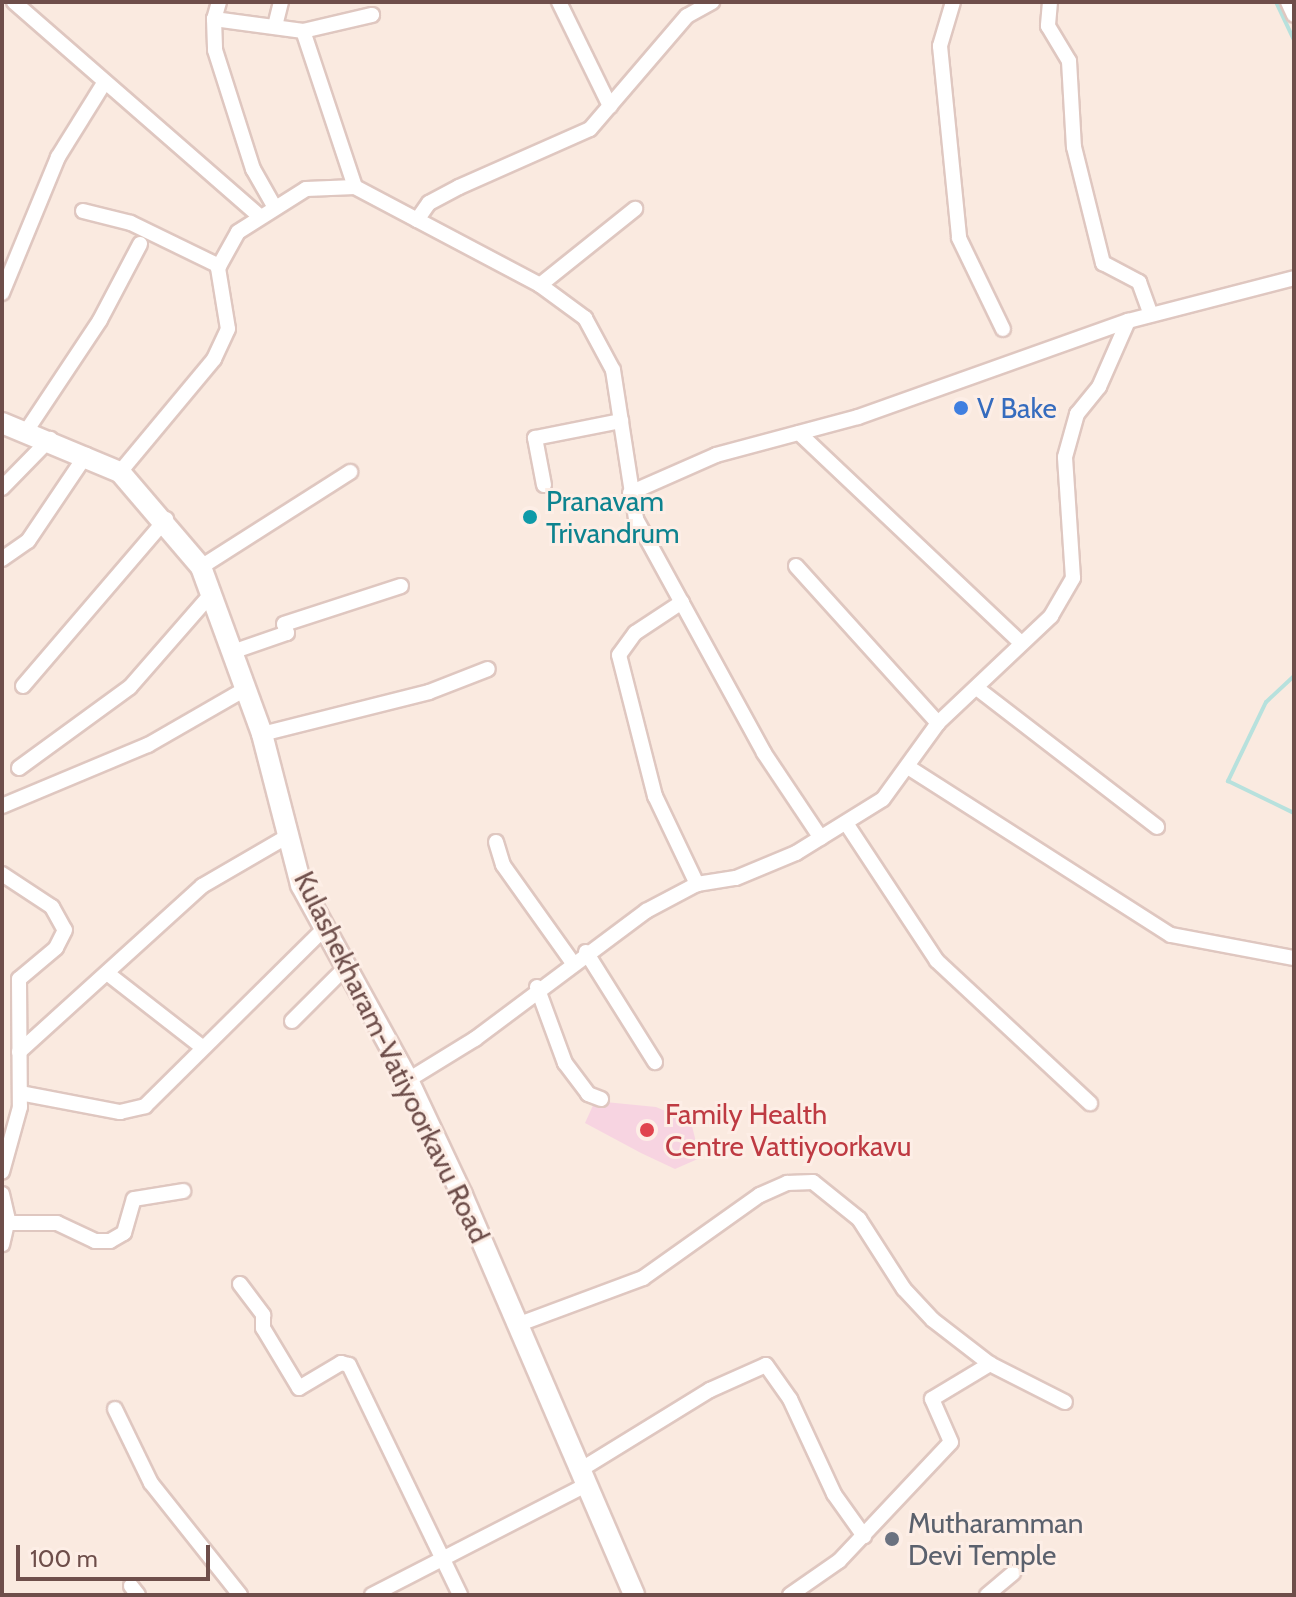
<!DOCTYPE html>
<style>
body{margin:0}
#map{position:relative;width:1296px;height:1597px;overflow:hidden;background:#faeae0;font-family:Cabin,sans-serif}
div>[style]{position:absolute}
.medical>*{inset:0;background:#f7d4e1}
.stream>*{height:4px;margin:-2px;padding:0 2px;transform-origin:2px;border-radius:2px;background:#b7e1dd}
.roads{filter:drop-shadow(2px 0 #dfc7c0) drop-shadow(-2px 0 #dfc7c0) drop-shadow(0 2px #dfc7c0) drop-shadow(0 -2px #dfc7c0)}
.street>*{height:14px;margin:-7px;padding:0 7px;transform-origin:7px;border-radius:7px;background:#fff}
.secondary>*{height:20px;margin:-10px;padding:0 10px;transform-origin:10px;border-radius:10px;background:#fff}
.dots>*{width:22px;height:22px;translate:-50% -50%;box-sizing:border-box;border:4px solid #fdeee6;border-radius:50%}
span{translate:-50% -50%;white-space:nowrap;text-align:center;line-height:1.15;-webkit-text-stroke:6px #fdeee6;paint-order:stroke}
.shop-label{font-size:28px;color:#366cbe}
.left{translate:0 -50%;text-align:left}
.culture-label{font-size:28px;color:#0d838f}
.street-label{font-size:28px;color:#6e4e4a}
.health-label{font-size:28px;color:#be3a42}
.worship-label{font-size:28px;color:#5b616d}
.frame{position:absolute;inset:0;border:4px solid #6e4e4a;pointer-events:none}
.scale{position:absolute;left:16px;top:1545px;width:194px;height:36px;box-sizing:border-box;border:4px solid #6e4e4a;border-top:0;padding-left:10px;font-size:24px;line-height:28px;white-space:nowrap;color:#6e4e4a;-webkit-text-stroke:6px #fdeee6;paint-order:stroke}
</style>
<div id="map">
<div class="medical">
<div style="clip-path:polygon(595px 1101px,656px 1107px,691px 1122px,700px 1158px,675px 1169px,641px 1153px,585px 1123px)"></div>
</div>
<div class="stream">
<div style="left:1276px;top:2px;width:42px;rotate:64.7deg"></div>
<div style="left:1294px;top:676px;width:38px;rotate:137deg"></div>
<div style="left:1266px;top:702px;width:88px;rotate:115.7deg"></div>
<div style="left:1228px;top:781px;width:73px;rotate:25.9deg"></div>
</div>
<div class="roads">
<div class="street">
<div style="left:14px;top:2px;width:325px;rotate:41.1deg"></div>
<div style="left:219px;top:2px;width:18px;rotate:106deg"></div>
<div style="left:214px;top:19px;width:90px;rotate:7.7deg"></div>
<div style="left:303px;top:31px;width:71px;rotate:-13.1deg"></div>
<div style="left:559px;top:2px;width:116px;rotate:63.9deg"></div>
<div style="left:953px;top:2px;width:46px;rotate:106.5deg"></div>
<div style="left:940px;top:46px;width:193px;rotate:84.3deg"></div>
<div style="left:959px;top:238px;width:101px;rotate:64.2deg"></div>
<div style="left:1050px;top:2px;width:24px;rotate:95deg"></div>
<div style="left:1048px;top:26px;width:41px;rotate:59deg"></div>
<div style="left:1069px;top:61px;width:86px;rotate:86.7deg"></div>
<div style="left:1074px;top:147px;width:120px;rotate:76deg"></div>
<div style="left:1103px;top:263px;width:41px;rotate:27.8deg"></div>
<div style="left:1139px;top:282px;width:32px;rotate:70deg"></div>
<div style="left:1288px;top:2px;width:14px;rotate:65deg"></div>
<div style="left:214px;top:19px;width:31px;rotate:88deg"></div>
<div style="left:215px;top:50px;width:125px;rotate:72.3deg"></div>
<div style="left:253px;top:169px;width:43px;rotate:60.4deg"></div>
<div style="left:275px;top:26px;width:25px;rotate:-76deg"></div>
<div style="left:355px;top:187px;width:209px;rotate:27.9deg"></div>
<div style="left:540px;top:285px;width:56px;rotate:36.3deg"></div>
<div style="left:585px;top:318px;width:59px;rotate:61.7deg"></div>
<div style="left:613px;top:370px;width:151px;rotate:81.2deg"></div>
<div style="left:636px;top:519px;width:267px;rotate:61.3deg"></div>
<div style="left:764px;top:753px;width:102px;rotate:56.2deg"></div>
<div style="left:83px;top:211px;width:49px;rotate:14deg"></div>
<div style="left:131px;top:223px;width:98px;rotate:26deg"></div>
<div style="left:417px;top:220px;width:21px;rotate:-55deg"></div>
<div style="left:429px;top:203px;width:34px;rotate:-28deg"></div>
<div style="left:459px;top:187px;width:143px;rotate:-23.9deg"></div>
<div style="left:590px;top:129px;width:149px;rotate:-49.4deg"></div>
<div style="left:687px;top:16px;width:29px;rotate:-29deg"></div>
<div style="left:540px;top:285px;width:122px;rotate:-38.7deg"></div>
<div style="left:2px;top:293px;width:147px;rotate:-67.6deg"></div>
<div style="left:58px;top:157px;width:87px;rotate:-58.1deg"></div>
<div style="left:27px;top:430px;width:132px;rotate:-56.4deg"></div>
<div style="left:100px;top:320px;width:86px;rotate:-62.2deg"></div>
<div style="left:799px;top:433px;width:306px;rotate:43.4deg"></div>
<div style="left:120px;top:472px;width:147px;rotate:-50.2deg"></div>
<div style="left:214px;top:359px;width:33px;rotate:-65deg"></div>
<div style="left:228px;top:329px;width:62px;rotate:-99.3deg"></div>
<div style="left:218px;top:268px;width:41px;rotate:-60.9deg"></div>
<div style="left:238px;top:232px;width:80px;rotate:-32.3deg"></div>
<div style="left:306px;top:189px;width:49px;rotate:-2.3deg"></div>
<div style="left:355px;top:187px;width:164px;rotate:-108.4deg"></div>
<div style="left:544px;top:485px;width:48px;rotate:-100.8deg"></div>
<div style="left:535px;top:438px;width:88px;rotate:-11.2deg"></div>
<div style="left:2px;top:488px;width:69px;rotate:-45.6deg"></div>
<div style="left:630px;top:493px;width:94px;rotate:-23.8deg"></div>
<div style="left:716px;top:455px;width:147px;rotate:-15deg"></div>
<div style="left:858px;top:417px;width:287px;rotate:-19.6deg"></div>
<div style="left:2px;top:559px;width:32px;rotate:-35deg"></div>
<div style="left:28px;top:541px;width:104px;rotate:-56deg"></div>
<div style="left:796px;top:566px;width:212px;rotate:47.9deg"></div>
<div style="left:201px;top:567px;width:177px;rotate:-32.5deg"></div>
<div style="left:682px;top:602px;width:56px;rotate:146.6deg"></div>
<div style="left:635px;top:633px;width:27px;rotate:126deg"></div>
<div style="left:619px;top:655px;width:146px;rotate:75.7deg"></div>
<div style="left:655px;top:796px;width:98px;rotate:64.5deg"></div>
<div style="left:235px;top:651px;width:55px;rotate:-19.1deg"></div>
<div style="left:287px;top:633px;width:9px;rotate:-108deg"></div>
<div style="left:284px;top:624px;width:123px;rotate:-18deg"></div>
<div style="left:23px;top:686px;width:220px;rotate:-49.4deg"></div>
<div style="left:978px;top:689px;width:226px;rotate:37.6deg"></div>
<div style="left:262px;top:734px;width:172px;rotate:-14.1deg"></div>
<div style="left:429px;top:692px;width:63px;rotate:-21.3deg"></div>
<div style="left:908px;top:767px;width:312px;rotate:32.6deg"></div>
<div style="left:1171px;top:935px;width:125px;rotate:10.6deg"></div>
<div style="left:19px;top:768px;width:137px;rotate:-36.1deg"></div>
<div style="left:130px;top:687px;width:126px;rotate:-48.9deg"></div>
<div style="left:2px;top:806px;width:158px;rotate:-22.7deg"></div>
<div style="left:148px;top:745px;width:114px;rotate:-29.9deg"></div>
<div style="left:846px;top:823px;width:165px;rotate:56.6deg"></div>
<div style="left:937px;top:961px;width:209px;rotate:42.9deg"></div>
<div style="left:496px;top:842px;width:24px;rotate:73deg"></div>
<div style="left:503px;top:865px;width:120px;rotate:54.5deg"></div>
<div style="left:2px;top:874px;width:60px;rotate:33.4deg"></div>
<div style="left:52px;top:907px;width:26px;rotate:61deg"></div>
<div style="left:65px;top:930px;width:20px;rotate:117deg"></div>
<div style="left:56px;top:948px;width:48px;rotate:140deg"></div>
<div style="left:19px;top:979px;width:128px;rotate:89.6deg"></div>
<div style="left:20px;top:1107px;width:67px;rotate:105.5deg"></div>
<div style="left:586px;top:952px;width:130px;rotate:57.9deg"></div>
<div style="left:107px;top:973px;width:120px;rotate:37.9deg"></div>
<div style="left:537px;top:987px;width:81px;rotate:69.8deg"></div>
<div style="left:565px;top:1063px;width:39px;rotate:53deg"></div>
<div style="left:588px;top:1094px;width:14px;rotate:21deg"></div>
<div style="left:292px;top:1021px;width:72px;rotate:-45deg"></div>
<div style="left:19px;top:1052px;width:247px;rotate:-42.2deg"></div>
<div style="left:202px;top:886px;width:99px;rotate:-30.2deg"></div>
<div style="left:408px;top:1080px;width:79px;rotate:-31.5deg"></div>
<div style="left:475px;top:1039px;width:214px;rotate:-36.8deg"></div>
<div style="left:646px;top:911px;width:58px;rotate:-27.9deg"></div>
<div style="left:697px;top:884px;width:39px;rotate:-9deg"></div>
<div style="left:736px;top:878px;width:65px;rotate:-22.6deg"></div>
<div style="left:796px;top:853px;width:102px;rotate:-31.8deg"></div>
<div style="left:883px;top:799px;width:94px;rotate:-54.1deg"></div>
<div style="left:938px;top:723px;width:156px;rotate:-43.4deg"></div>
<div style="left:1051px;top:616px;width:44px;rotate:-59.9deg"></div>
<div style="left:1073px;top:578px;width:121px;rotate:-93.8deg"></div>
<div style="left:1065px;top:457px;width:45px;rotate:-74.4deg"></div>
<div style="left:1077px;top:414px;width:35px;rotate:-51deg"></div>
<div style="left:1099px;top:387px;width:72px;rotate:-66.3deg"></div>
<div style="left:1128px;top:321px;width:171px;rotate:-14.5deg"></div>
<div style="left:20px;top:1093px;width:102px;rotate:10.8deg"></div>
<div style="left:120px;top:1112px;width:26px;rotate:-13deg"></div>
<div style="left:145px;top:1106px;width:250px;rotate:-44.7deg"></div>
<div style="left:2px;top:1194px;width:26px;rotate:77deg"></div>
<div style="left:8px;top:1219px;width:26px;rotate:103deg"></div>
<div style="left:8px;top:1223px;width:49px"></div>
<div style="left:57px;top:1223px;width:42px;rotate:25.3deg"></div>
<div style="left:95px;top:1241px;width:15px"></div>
<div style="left:110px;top:1241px;width:16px;rotate:-30deg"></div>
<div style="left:124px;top:1233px;width:35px;rotate:-74deg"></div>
<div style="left:134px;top:1199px;width:50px;rotate:-9.3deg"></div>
<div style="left:240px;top:1284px;width:39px;rotate:53deg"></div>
<div style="left:263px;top:1315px;width:13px;rotate:90deg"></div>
<div style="left:263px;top:1328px;width:70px;rotate:59deg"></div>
<div style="left:299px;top:1388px;width:49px;rotate:-30.8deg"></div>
<div style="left:341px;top:1363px;width:8px;rotate:14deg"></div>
<div style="left:349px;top:1365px;width:255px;rotate:64.2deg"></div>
<div style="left:522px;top:1323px;width:129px;rotate:-20.4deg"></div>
<div style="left:643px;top:1278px;width:143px;rotate:-35.4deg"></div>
<div style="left:760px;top:1195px;width:30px;rotate:-24deg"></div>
<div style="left:787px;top:1183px;width:26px;rotate:-2deg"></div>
<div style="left:813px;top:1182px;width:59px;rotate:38.8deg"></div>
<div style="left:859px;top:1219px;width:83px;rotate:57.3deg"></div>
<div style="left:904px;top:1289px;width:42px;rotate:46.9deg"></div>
<div style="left:933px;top:1320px;width:72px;rotate:37.7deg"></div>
<div style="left:990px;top:1364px;width:84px;rotate:26.9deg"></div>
<div style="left:115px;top:1409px;width:82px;rotate:64.1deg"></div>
<div style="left:151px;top:1483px;width:143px;rotate:51.5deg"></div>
<div style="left:580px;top:1470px;width:153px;rotate:-31.6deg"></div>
<div style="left:710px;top:1390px;width:61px;rotate:-24.1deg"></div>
<div style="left:766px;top:1365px;width:42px;rotate:54.8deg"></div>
<div style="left:790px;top:1399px;width:105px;rotate:65.1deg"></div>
<div style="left:834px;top:1494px;width:52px;rotate:54.5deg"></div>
<div style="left:131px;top:1586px;width:11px;rotate:52deg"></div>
<div style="left:372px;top:1595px;width:241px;rotate:-27.2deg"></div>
<div style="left:790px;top:1595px;width:60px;rotate:-34.8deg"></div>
<div style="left:839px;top:1561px;width:163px;rotate:-46.7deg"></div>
<div style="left:951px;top:1442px;width:47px;rotate:-113.8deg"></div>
<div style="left:932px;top:1399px;width:68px;rotate:-31.1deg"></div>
<div style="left:987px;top:1595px;width:34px;rotate:-40deg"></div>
</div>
<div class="secondary">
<div style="left:2px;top:423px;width:128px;rotate:22.6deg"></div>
<div style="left:120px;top:472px;width:125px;rotate:49.5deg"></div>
<div style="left:201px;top:567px;width:178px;rotate:69.9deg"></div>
<div style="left:262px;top:734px;width:156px;rotate:75.5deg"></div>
<div style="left:301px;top:885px;width:222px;rotate:61.2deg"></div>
<div style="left:408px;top:1080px;width:127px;rotate:64.8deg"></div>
<div style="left:462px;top:1195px;width:435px;rotate:66.7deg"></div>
</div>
</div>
<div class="dots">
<div style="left:961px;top:408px;background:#3f7fe0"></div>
<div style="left:530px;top:517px;background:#0f9aa8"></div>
<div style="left:647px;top:1130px;background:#e0444e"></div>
<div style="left:892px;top:1539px;background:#6b7280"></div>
</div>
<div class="shop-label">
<span class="left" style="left:977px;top:408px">V Bake</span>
</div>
<div class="culture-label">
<span class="left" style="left:546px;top:517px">Pranavam<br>Trivandrum</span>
</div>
<div class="street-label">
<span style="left:392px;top:1057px;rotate:64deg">Kulashekharam-Vatiyoorkavu Road</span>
</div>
<div class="health-label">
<span class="left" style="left:665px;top:1130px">Family Health<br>Centre Vattiyoorkavu</span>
</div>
<div class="worship-label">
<span class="left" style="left:908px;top:1539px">Mutharamman<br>Devi Temple</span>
</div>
<div class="frame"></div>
<div class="scale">100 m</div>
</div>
